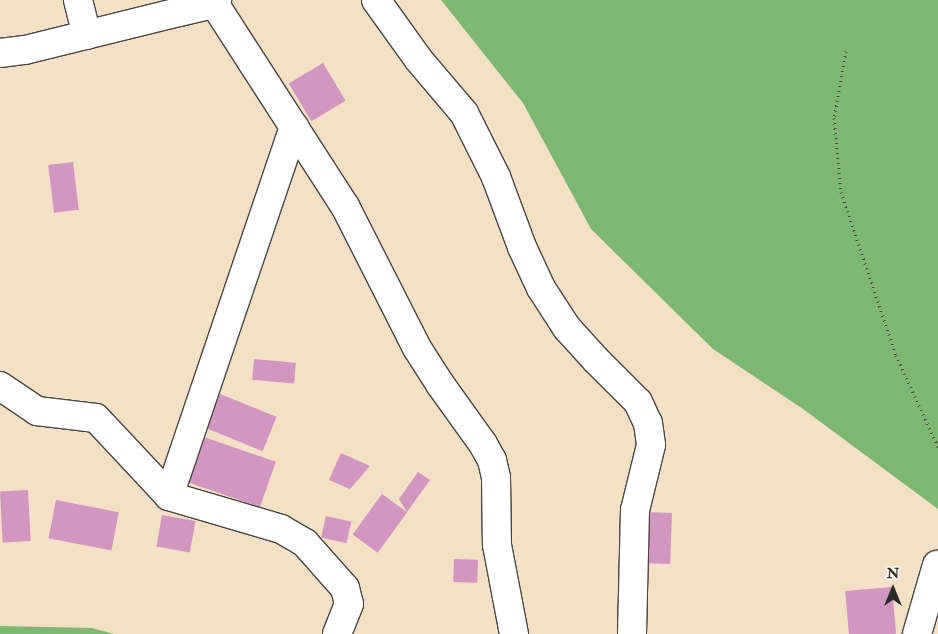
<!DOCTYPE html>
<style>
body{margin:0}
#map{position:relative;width:938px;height:634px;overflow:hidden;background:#f4e0c4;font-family:"IM FELL Double Pica",serif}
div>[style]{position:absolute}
.forest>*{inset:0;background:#7eb674}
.building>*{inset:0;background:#d196c2;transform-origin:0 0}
.path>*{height:3px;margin-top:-1.5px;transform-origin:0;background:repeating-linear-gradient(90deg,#494642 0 1px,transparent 0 5px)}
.roads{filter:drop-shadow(1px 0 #494642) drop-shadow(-1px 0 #494642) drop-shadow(0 1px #494642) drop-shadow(0 -1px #494642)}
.minor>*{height:28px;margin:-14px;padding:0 14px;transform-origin:14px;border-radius:14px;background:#fff}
span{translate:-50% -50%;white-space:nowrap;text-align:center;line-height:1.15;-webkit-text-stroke:4px #fcf5e5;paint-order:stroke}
.north{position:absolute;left:868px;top:564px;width:50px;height:50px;-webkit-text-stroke:4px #fcf5e5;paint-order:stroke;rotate:0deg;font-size:14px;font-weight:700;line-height:20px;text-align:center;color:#2b2b2b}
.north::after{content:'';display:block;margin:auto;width:18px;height:22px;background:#2b2b2b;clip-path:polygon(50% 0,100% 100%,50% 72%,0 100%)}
</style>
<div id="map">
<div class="forest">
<div style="clip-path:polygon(441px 0,938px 0,938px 509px,803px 409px,713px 349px,591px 229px,523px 103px)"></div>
<div style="clip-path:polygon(0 626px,92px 628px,114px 634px,0 634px)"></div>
</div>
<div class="building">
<div style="left:323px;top:63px;width:44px;height:40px;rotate:59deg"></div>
<div style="left:73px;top:162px;width:48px;height:25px;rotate:83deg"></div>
<div style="left:254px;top:359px;width:42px;height:21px;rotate:5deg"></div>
<div style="left:220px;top:394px;width:61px;height:37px;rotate:22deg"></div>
<div style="left:201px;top:436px;width:79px;height:48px;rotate:19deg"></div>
<div style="clip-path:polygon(341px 453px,370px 466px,350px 489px,329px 480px)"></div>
<div style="clip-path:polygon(418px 472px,430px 480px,407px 512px,399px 499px)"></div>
<div style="left:28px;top:490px;width:51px;height:28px;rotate:87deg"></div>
<div style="left:382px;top:494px;width:31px;height:50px;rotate:36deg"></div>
<div style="left:56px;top:500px;width:64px;height:39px;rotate:11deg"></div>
<div style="left:644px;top:512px;width:28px;height:51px;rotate:2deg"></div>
<div style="left:162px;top:515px;width:34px;height:32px;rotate:10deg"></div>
<div style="left:326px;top:516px;width:26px;height:22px;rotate:13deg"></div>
<div style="left:454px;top:559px;width:24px;height:23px;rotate:2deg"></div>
<div style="left:892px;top:587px;width:47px;height:47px;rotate:85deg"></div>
</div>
<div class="path">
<div style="left:846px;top:51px;width:68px;rotate:100.2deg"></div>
<div style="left:834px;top:118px;width:74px;rotate:84.6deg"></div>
<div style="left:841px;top:192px;width:172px;rotate:71.4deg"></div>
<div style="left:896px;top:355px;width:101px;rotate:65.5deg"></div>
</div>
<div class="roads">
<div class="minor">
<div style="left:78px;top:0;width:36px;rotate:76deg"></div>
<div style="left:212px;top:0;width:245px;rotate:57.2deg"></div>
<div style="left:345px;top:206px;width:159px;rotate:63.1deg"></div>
<div style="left:417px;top:348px;width:43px;rotate:57.4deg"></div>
<div style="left:440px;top:384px;width:74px;rotate:54.4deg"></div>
<div style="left:483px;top:444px;width:18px;rotate:61deg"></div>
<div style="left:492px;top:460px;width:17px;rotate:77deg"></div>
<div style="left:496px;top:477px;width:68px;rotate:89.2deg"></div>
<div style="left:497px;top:545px;width:91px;rotate:79.2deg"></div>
<div style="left:376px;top:0;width:74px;rotate:54.4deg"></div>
<div style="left:419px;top:60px;width:70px;rotate:49.7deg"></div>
<div style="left:464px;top:113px;width:72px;rotate:63.4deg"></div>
<div style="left:496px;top:177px;width:75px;rotate:69.6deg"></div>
<div style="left:522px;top:247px;width:45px;rotate:65.1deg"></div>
<div style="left:541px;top:288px;width:48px;rotate:57deg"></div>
<div style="left:567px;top:328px;width:43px;rotate:47.8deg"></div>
<div style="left:596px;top:360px;width:59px;rotate:45deg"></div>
<div style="left:638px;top:402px;width:23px;rotate:65deg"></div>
<div style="left:648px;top:423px;width:22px;rotate:82deg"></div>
<div style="left:651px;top:445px;width:67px;rotate:103.8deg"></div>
<div style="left:635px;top:510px;width:124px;rotate:91.4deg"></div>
<div style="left:0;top:53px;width:25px;rotate:-7deg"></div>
<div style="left:25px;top:50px;width:159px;rotate:-13.9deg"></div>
<div style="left:179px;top:12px;width:35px;rotate:-13deg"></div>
<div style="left:213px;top:4px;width:6px;rotate:-45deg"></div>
<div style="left:0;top:386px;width:45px;rotate:34deg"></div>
<div style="left:37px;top:411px;width:59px;rotate:6.8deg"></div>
<div style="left:96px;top:418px;width:107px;rotate:46.9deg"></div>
<div style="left:169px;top:496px;width:117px;rotate:16.4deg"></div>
<div style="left:281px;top:529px;width:28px;rotate:30deg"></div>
<div style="left:305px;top:543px;width:60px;rotate:48.4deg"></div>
<div style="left:345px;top:588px;width:16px;rotate:76deg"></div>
<div style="left:349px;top:604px;width:32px;rotate:112deg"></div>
<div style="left:169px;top:496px;width:390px;rotate:-71.3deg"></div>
<div style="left:917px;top:634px;width:72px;rotate:-73.8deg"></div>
</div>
</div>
<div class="north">N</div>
</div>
